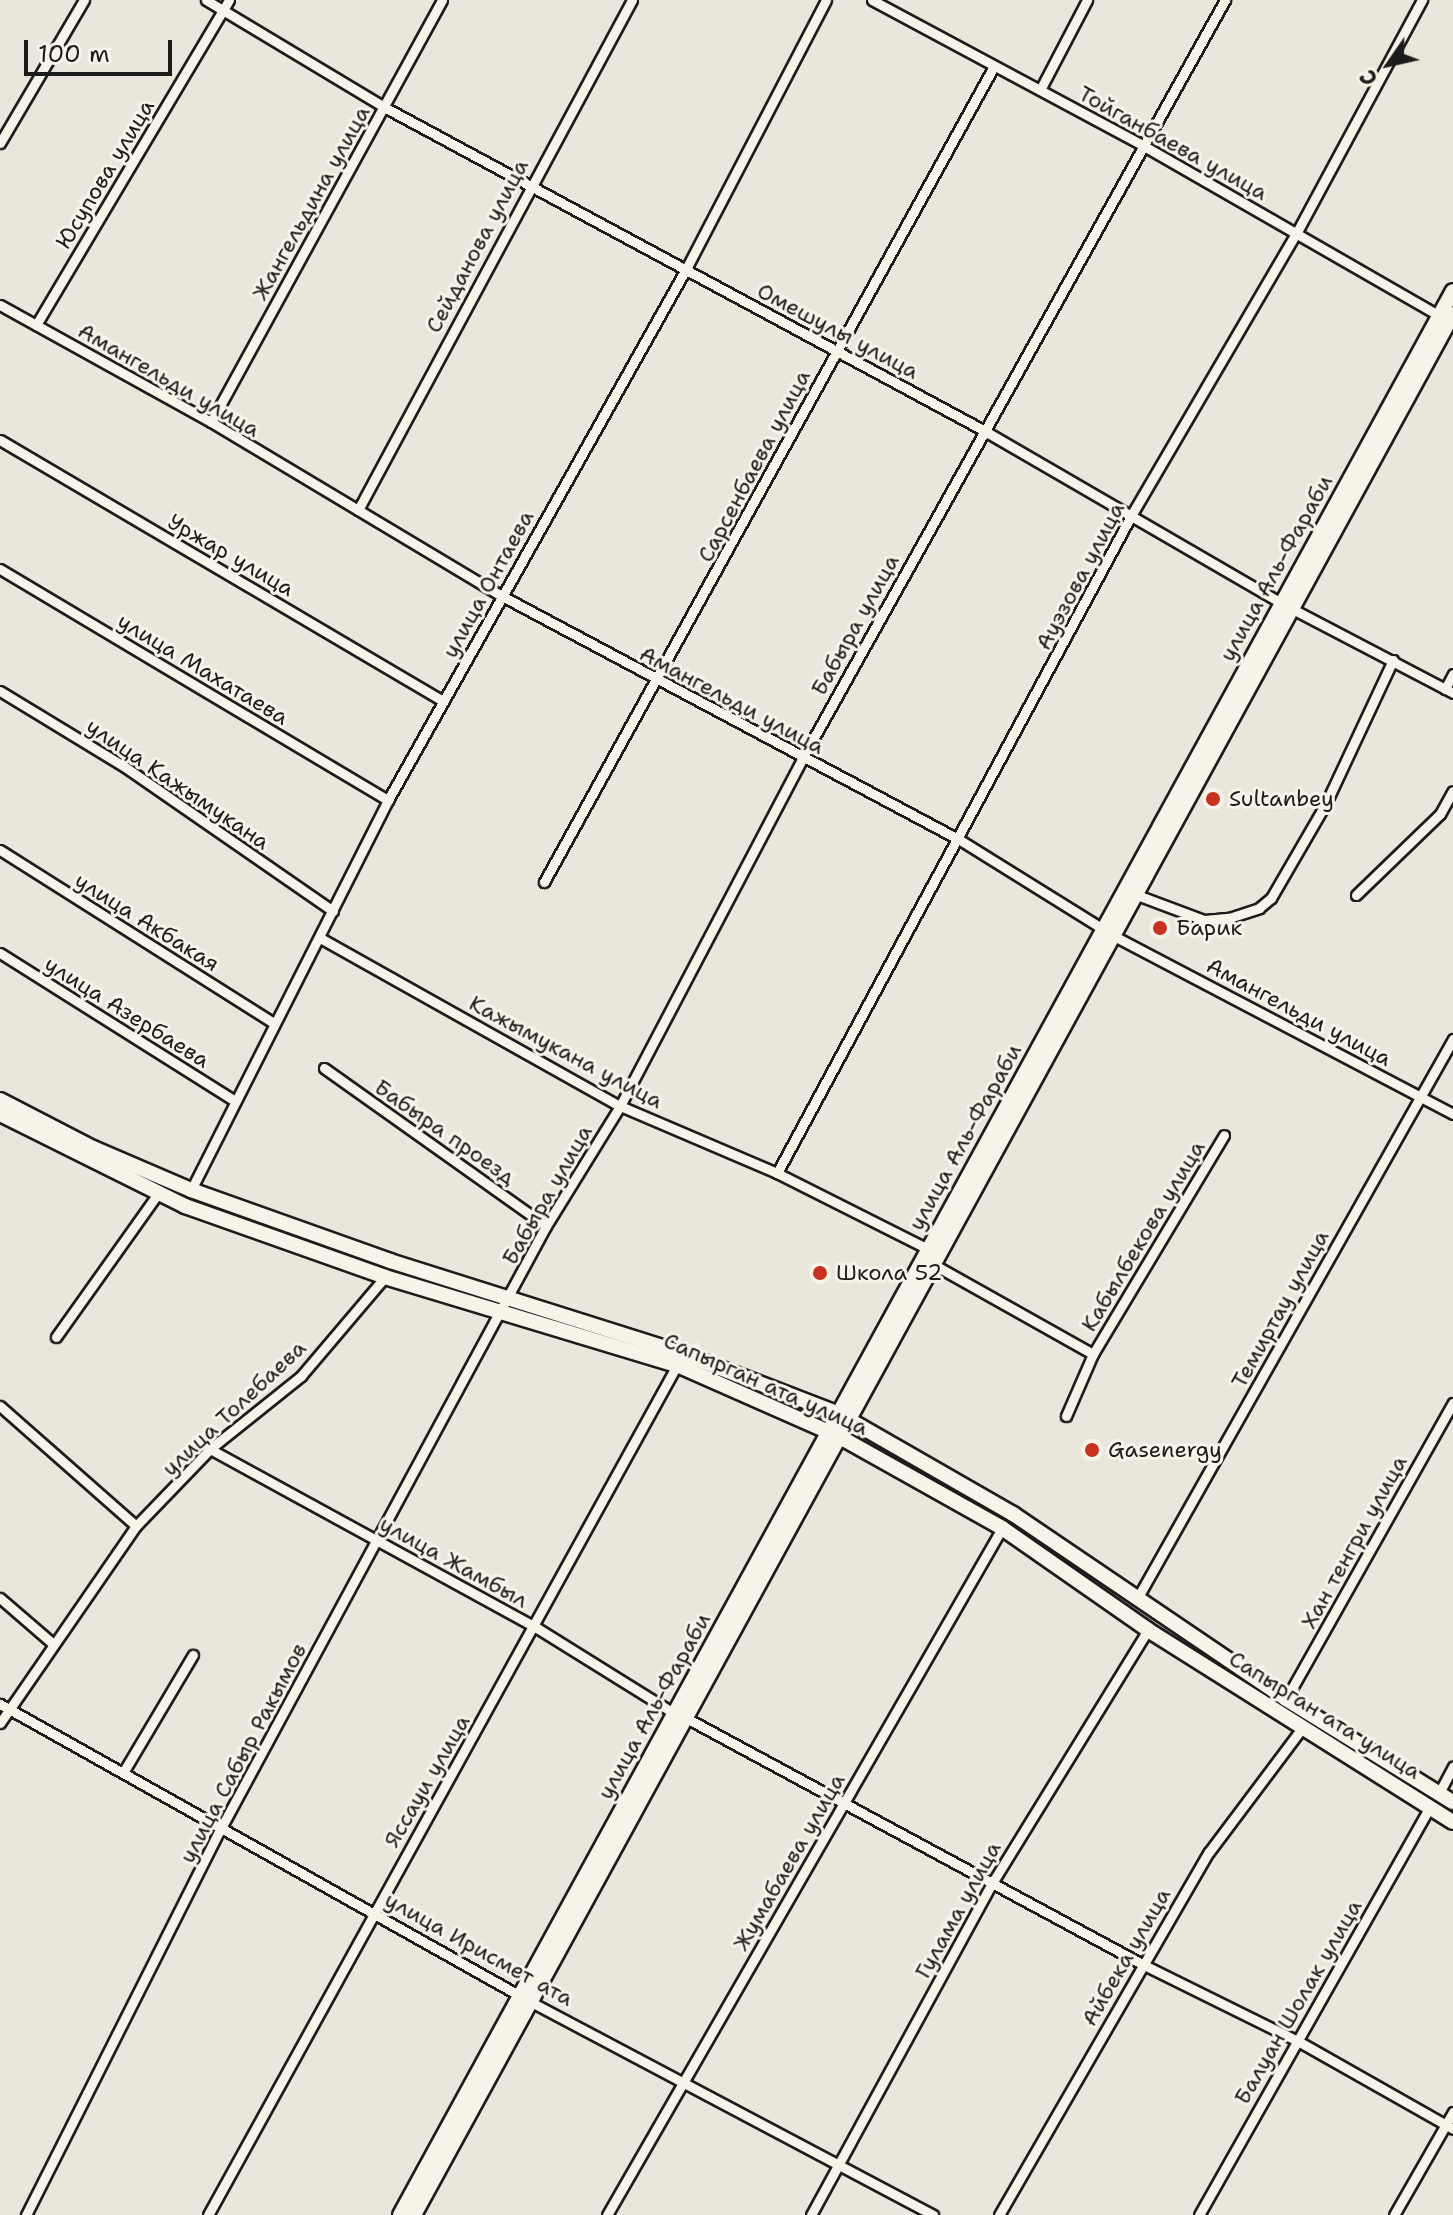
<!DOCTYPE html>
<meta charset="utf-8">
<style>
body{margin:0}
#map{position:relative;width:1453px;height:2215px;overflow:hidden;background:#eae6dc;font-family:"Shantell Sans",sans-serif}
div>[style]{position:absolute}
.roads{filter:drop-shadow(2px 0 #1c1c1c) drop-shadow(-2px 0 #1c1c1c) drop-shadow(0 2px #1c1c1c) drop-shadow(0 -2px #1c1c1c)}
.minor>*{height:9px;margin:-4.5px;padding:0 4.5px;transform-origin:4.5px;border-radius:4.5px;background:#f7f3e8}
.primary>*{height:14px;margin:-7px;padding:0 7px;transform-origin:7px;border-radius:7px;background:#f7f3e8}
.dots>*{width:22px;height:22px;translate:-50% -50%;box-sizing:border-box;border:4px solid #f7f3e8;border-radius:50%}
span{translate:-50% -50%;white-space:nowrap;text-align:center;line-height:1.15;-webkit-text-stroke:6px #f7f3e8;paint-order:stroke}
.street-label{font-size:22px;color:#1c1c1c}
.poi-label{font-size:22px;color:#1c1c1c}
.left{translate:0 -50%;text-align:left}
.north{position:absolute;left:1349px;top:24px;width:80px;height:80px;-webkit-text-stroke:6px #f7f3e8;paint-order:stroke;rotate:236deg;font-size:22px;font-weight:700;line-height:32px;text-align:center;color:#1c1c1c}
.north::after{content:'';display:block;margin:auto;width:28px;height:36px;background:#1c1c1c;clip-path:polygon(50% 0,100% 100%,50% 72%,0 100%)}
.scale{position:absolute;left:24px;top:40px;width:148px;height:36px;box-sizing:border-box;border:4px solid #1c1c1c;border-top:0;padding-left:10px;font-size:24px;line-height:28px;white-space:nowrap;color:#1c1c1c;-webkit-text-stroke:6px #f7f3e8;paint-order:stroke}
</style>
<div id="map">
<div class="roads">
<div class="minor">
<div style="left:206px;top:0;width:208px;rotate:31deg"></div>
<div style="left:384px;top:107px;width:681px;rotate:28.33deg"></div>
<div style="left:983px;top:430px;width:345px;rotate:30.1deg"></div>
<div style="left:1281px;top:603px;width:194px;rotate:27.6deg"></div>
<div style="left:872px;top:0;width:309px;rotate:28.2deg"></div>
<div style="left:1144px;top:146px;width:345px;rotate:29.9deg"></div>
<div style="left:1040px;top:90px;width:102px;rotate:-62.4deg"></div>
<div style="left:0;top:143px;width:166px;rotate:-59.6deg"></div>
<div style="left:0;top:305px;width:241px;rotate:29deg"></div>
<div style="left:211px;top:422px;width:339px;rotate:30.9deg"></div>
<div style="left:502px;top:596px;width:519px;rotate:28.05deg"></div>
<div style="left:960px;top:840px;width:181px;rotate:31.9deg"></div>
<div style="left:1114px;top:936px;width:383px;rotate:27.7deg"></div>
<div style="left:36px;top:325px;width:378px;rotate:-59.3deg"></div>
<div style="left:211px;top:422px;width:481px;rotate:-61.3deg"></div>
<div style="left:0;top:440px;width:514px;rotate:30.51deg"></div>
<div style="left:358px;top:510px;width:579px;rotate:-61.75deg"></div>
<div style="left:0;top:569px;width:452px;rotate:30.8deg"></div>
<div style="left:1445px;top:689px;width:17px;rotate:-62deg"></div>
<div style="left:0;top:691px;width:146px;rotate:31.3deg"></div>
<div style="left:125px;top:767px;width:253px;rotate:34.7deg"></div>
<div style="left:0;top:850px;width:324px;rotate:32.3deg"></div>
<div style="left:544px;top:882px;width:932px;rotate:-61.12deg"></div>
<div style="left:1137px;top:895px;width:72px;rotate:20.5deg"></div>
<div style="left:1204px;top:920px;width:25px;rotate:-5deg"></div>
<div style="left:1229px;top:918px;width:32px;rotate:-18deg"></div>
<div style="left:1259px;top:908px;width:16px;rotate:-40deg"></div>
<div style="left:1271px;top:898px;width:110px;rotate:-59.9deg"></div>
<div style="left:1326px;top:803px;width:158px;rotate:-64.9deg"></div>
<div style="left:1356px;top:895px;width:117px;rotate:-44deg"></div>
<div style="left:1440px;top:814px;width:26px;rotate:-61deg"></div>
<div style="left:322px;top:939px;width:342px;rotate:29.3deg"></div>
<div style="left:620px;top:1106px;width:171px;rotate:23.1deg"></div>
<div style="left:777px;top:1173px;width:169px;rotate:26.7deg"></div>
<div style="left:0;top:953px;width:278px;rotate:32.2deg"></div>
<div style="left:324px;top:1068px;width:272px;rotate:35.4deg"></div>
<div style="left:777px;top:1173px;width:749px;rotate:-61.69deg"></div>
<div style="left:1132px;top:514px;width:327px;rotate:-59.7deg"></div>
<div style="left:1297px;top:232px;width:264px;rotate:-61.7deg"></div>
<div style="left:191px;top:1190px;width:437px;rotate:-63.2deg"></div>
<div style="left:388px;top:800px;width:609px;rotate:-60.7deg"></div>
<div style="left:686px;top:269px;width:303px;rotate:-62.5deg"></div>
<div style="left:929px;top:1262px;width:188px;rotate:29.3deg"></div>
<div style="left:1093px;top:1354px;width:255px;rotate:-59.1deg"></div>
<div style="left:56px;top:1337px;width:174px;rotate:-54.6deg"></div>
<div style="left:0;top:1406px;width:181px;rotate:41.4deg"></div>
<div style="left:1066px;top:1416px;width:68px;rotate:-66.5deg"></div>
<div style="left:210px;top:1449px;width:373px;rotate:28.7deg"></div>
<div style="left:537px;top:1628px;width:163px;rotate:31.9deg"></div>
<div style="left:1138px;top:1597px;width:641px;rotate:-60.55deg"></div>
<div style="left:0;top:1598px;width:67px;rotate:40.8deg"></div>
<div style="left:1286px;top:1699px;width:340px;rotate:-60.6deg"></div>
<div style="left:0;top:1704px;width:609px;rotate:29.3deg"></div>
<div style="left:531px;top:2002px;width:455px;rotate:27.9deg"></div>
<div style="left:688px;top:1719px;width:516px;rotate:28.35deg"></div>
<div style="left:1142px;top:1964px;width:172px;rotate:26.3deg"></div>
<div style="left:1296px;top:2040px;width:180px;rotate:29.5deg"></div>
<div style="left:0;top:1723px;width:239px;rotate:-55.4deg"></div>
<div style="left:136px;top:1526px;width:107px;rotate:-46.1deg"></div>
<div style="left:210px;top:1449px;width:117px;rotate:-38.7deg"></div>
<div style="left:301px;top:1376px;width:130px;rotate:-49.7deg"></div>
<div style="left:124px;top:1771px;width:135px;rotate:-59.3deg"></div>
<div style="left:1439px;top:1793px;width:30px;rotate:-62deg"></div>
<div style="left:26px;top:2215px;width:433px;rotate:-63.3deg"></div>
<div style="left:221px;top:1828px;width:684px;rotate:-61.64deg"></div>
<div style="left:546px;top:1226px;width:141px;rotate:-58.3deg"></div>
<div style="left:620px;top:1106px;width:392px;rotate:-62.3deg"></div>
<div style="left:802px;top:759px;width:869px;rotate:-60.87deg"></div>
<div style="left:208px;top:2215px;width:971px;rotate:-61.11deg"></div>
<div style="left:607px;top:2215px;width:792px;rotate:-60.1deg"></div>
<div style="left:811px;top:2215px;width:382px;rotate:-61.4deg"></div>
<div style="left:994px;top:1880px;width:294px;rotate:-58.4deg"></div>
<div style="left:999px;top:2215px;width:419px;rotate:-60deg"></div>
<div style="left:1209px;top:1852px;width:155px;rotate:-53.1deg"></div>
<div style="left:1199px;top:2215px;width:469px;rotate:-60.5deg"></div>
<div style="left:1394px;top:2215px;width:119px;rotate:-60.2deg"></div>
</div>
<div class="primary">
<div style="left:0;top:1100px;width:105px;rotate:27.3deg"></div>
<div style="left:93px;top:1148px;width:107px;rotate:23.2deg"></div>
<div style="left:191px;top:1190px;width:211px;rotate:19.6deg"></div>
<div style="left:390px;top:1261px;width:305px;rotate:17.5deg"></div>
<div style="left:681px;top:1353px;width:169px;rotate:21.1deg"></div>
<div style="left:839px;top:1414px;width:201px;rotate:29.9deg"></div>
<div style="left:1013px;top:1514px;width:330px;rotate:34.1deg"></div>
<div style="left:1286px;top:1699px;width:196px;rotate:31.7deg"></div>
<div style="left:0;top:1114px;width:207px;rotate:26.4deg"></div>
<div style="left:185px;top:1206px;width:212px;rotate:19.5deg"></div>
<div style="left:385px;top:1277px;width:305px;rotate:16.8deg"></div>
<div style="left:677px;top:1365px;width:178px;rotate:23.8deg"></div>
<div style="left:840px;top:1437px;width:186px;rotate:29.3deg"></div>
<div style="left:1002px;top:1528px;width:178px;rotate:34.9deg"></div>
<div style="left:1148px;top:1630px;width:360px;rotate:32.2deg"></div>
<div style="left:400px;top:2215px;width:2193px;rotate:-61.31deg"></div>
<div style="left:414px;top:2215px;width:2166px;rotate:-61.34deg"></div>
</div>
</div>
<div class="dots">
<div style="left:1213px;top:799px;background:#c8321e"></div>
<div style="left:1160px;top:928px;background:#c8321e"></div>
<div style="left:820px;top:1273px;background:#c8321e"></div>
<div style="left:1092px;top:1450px;background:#c8321e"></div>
</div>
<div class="street-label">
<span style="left:1173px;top:143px;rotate:29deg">Тойганбаева улица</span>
<span style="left:105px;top:174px;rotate:-59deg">Юсупова улица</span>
<span style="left:311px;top:203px;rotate:-61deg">Жангельдина улица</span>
<span style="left:477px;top:246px;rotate:-62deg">Сейданова улица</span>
<span style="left:838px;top:331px;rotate:28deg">Омешулы улица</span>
<span style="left:169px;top:380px;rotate:30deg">Амангельди улица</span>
<span style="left:754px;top:466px;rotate:-62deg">Сарсенбаева улица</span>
<span style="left:231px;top:555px;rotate:30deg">Уржар улица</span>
<span style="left:1276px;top:568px;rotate:-61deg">улица Аль-Фараби</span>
<span style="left:1080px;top:576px;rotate:-62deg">Ауэзова улица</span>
<span style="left:488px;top:584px;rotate:-61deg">улица Онтаева</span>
<span style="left:855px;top:625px;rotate:-61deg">Бабыра улица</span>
<span style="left:203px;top:669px;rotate:31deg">улица Махатаева</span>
<span style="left:732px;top:700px;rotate:28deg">Амангельди улица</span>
<span style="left:178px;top:784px;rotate:34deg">улица Кажымукана</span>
<span style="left:147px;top:922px;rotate:32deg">улица Акбакая</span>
<span style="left:127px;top:1012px;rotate:32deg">улица Азербаева</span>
<span style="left:1299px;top:1012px;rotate:28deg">Амангельди улица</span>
<span style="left:566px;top:1052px;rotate:28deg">Кажымукана улица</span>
<span style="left:445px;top:1132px;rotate:35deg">Бабыра проезд</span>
<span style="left:965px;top:1137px;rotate:-61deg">улица Аль-Фараби</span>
<span style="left:547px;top:1195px;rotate:-60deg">Бабыра улица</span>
<span style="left:1143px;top:1236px;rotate:-59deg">Кабылбекова улица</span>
<span style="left:1280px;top:1309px;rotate:-61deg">Темиртау улица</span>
<span style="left:766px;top:1384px;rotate:24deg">Сапырган ата улица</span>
<span style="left:234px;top:1408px;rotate:-43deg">улица Толебаева</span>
<span style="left:1354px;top:1542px;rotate:-61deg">Хан тенгри улица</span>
<span style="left:454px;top:1562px;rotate:29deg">улица Жамбыл</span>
<span style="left:654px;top:1706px;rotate:-61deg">улица Аль-Фараби</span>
<span style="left:1325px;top:1715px;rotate:32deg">Сапырган ата улица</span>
<span style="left:243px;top:1753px;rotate:-62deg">улица Сабыр Ракымов</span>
<span style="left:427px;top:1781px;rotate:-60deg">Яссауи улица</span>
<span style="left:789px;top:1862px;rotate:-60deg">Жумабаева улица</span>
<span style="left:958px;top:1910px;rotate:-61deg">Гулама улица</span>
<span style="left:479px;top:1949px;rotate:29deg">улица Ирисмет ата</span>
<span style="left:1126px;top:1957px;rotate:-60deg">Айбека улица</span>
<span style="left:1298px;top:2002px;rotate:-60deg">Балуан Шолак улица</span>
</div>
<div class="poi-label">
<span class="left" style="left:1229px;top:799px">Sultanbey</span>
<span class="left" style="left:1176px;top:928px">Барик</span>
<span class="left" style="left:836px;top:1273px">Школа 52</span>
<span class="left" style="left:1108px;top:1450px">Gasenergy</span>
</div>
<div class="north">С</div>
<div class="scale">100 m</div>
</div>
